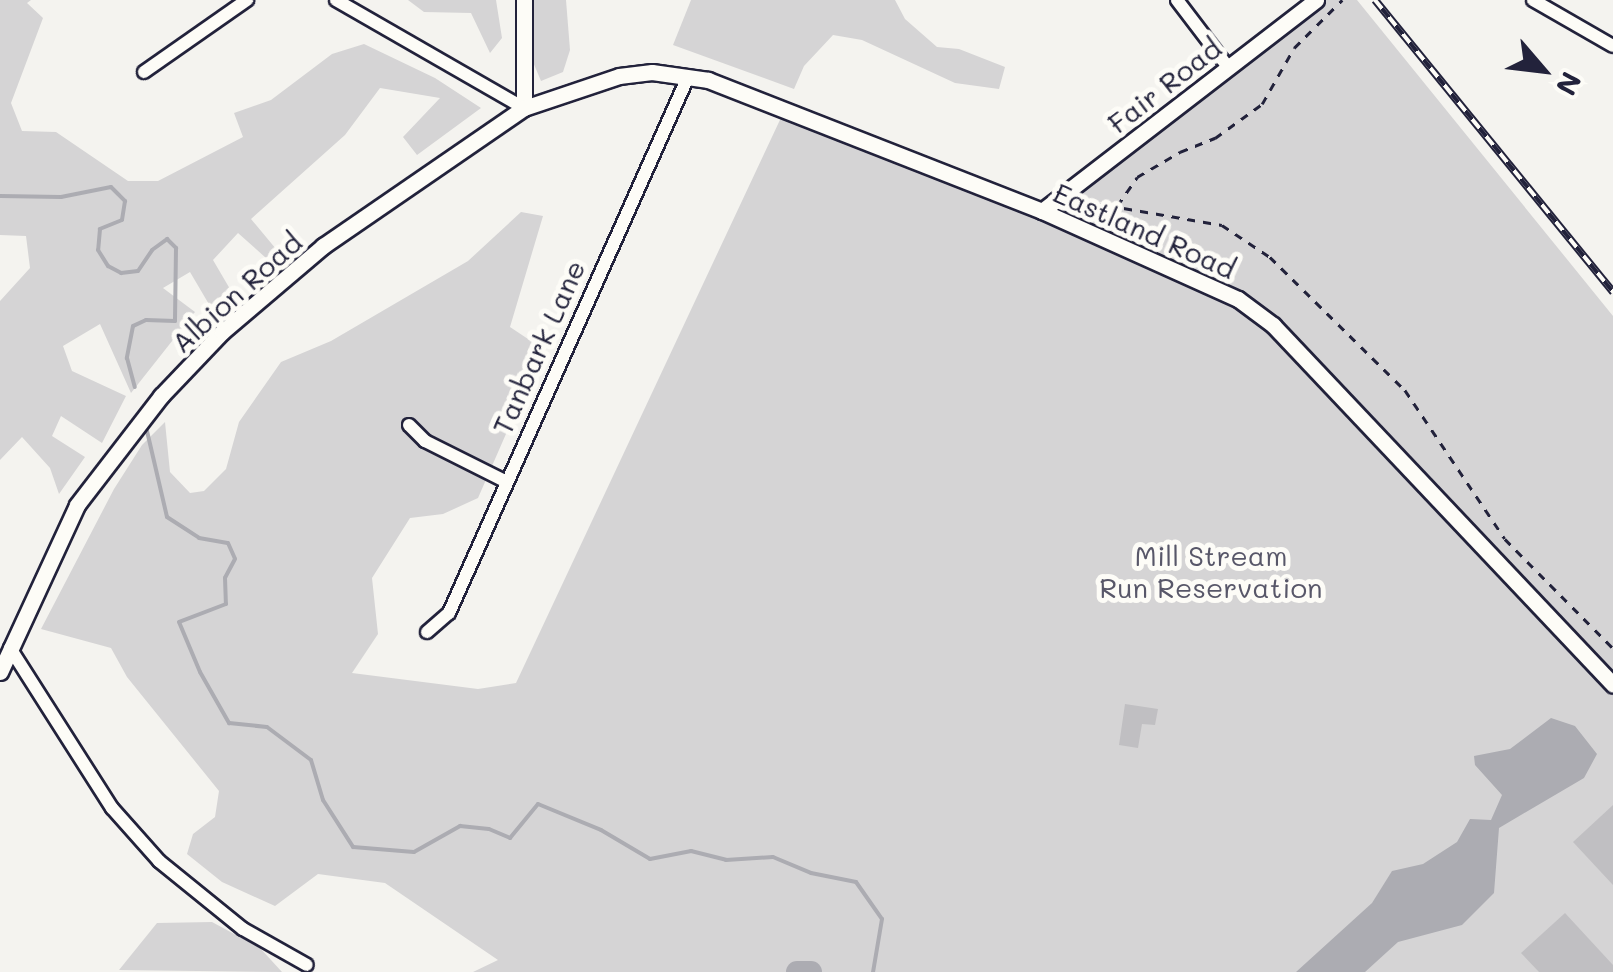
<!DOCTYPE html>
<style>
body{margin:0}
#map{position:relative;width:1613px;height:972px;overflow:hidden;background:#f4f3ef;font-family:Mali,sans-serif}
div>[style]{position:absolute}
.green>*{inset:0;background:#d5d4d5}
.water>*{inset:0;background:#acacb2}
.stream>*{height:4px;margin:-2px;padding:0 2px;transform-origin:2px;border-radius:2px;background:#acacb2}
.river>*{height:22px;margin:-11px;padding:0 11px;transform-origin:11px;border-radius:11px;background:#acacb2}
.building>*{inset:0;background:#c0bfc2}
.path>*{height:2.5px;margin-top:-1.25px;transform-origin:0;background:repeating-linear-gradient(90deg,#22223b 0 8px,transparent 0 16px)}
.roads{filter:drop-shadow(2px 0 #22223b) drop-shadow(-2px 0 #22223b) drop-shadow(0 2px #22223b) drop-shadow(0 -2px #22223b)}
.minor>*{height:12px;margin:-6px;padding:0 6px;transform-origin:6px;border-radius:6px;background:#fdfcf7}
.tertiary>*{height:15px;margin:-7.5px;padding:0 7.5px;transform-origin:7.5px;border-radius:7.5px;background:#fdfcf7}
.rail>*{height:8px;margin-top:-4px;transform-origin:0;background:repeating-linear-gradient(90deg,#fdfcf7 0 11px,#22223b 0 22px);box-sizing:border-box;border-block:2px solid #22223b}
span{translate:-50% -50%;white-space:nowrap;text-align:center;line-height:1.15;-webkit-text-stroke:10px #fdfcf7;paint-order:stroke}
.street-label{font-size:28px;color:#22223b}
.park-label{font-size:28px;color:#585769}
.north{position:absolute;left:1493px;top:20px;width:100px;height:100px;-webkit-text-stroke:8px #fdfcf7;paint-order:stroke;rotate:118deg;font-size:28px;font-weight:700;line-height:40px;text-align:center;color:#22223b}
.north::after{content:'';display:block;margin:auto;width:35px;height:45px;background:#22223b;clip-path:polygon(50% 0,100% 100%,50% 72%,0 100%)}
</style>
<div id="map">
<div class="green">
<div style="clip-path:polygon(0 0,31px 0,27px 3px,43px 18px,11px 103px,22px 131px,56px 132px,128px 181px,158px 181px,243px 137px,234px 113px,271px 100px,332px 54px,364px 44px,435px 78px,481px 108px,417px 155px,403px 137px,440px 98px,380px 88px,345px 135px,251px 219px,276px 249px,266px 258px,238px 233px,213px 260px,230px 289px,210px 306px,190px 272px,163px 288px,195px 312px,131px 393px,100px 324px,63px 346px,72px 371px,126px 396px,102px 443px,61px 416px,52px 436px,85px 457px,59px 494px,50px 468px,22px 437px,0 460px,0 301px,30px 268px,26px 236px,0 235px)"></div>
<div style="clip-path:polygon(408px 0,496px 0,502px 38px,490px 53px,471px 13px,424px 12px)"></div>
<div style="clip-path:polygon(533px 0,566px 0,570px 50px,563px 72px,541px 81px,533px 62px)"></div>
<div style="clip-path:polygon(691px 0,895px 0,905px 19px,937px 47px,959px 49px,1005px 67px,999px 89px,955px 83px,862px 40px,833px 35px,804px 66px,794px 89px,673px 45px)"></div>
<div style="clip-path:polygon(1316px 0,1357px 0,1613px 316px,1613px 972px,473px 972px,498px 960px,385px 883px,318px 874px,275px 906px,222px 882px,187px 854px,193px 834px,215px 817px,219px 791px,127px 677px,111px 648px,41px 629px,114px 489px,142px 445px,165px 422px,170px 472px,190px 493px,204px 491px,226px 469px,239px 422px,281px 362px,331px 341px,468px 261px,521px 212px,543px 216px,510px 327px,543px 349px,478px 498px,443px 514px,410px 518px,372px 578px,378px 634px,352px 673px,478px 689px,516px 683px,786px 107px,1038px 209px)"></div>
<div style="clip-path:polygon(212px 922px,260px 948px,282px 972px,119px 970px,157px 923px)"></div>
</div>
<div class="water">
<div style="clip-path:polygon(1551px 718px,1575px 726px,1597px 754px,1584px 778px,1499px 828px,1494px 893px,1462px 925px,1398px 942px,1365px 972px,1296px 972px,1372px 903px,1392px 871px,1423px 864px,1457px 842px,1470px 819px,1491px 820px,1502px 795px,1475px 765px,1474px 756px,1510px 749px)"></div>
</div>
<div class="stream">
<div style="left:0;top:196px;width:61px;rotate:0.9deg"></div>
<div style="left:61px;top:197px;width:51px;rotate:-11.3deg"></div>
<div style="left:111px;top:187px;width:20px;rotate:45deg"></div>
<div style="left:125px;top:201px;width:19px;rotate:99deg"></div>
<div style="left:122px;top:220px;width:24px;rotate:158deg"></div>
<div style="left:100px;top:229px;width:21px;rotate:95deg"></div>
<div style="left:98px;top:250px;width:19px;rotate:58deg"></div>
<div style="left:108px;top:266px;width:15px;rotate:28deg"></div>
<div style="left:121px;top:273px;width:17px;rotate:-7deg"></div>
<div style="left:138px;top:271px;width:25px;rotate:-56deg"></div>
<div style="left:152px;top:250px;width:19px;rotate:-36deg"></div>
<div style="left:167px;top:239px;width:13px;rotate:45deg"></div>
<div style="left:176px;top:248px;width:73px;rotate:90.8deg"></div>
<div style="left:175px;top:321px;width:29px;rotate:-178deg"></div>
<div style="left:146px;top:320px;width:14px;rotate:155deg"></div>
<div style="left:133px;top:326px;width:33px;rotate:101deg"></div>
<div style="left:127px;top:358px;width:30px;rotate:75deg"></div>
<div style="left:147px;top:431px;width:88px;rotate:76.9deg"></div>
<div style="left:167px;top:517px;width:38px;rotate:33deg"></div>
<div style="left:199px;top:538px;width:29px;rotate:10deg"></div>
<div style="left:228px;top:543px;width:17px;rotate:66deg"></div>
<div style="left:235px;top:559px;width:21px;rotate:118deg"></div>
<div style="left:225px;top:578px;width:26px;rotate:88deg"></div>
<div style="left:226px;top:604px;width:50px;rotate:159deg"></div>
<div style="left:179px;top:622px;width:54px;rotate:67.2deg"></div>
<div style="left:200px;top:672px;width:59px;rotate:60.4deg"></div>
<div style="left:229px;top:723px;width:38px;rotate:6deg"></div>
<div style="left:267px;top:727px;width:55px;rotate:36.9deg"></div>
<div style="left:311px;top:760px;width:42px;rotate:73.3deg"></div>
<div style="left:323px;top:800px;width:56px;rotate:57.4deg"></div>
<div style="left:353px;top:847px;width:61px;rotate:4.7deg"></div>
<div style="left:414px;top:852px;width:53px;rotate:-29.5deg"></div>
<div style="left:460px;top:826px;width:29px;rotate:6deg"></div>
<div style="left:489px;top:829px;width:23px;rotate:23deg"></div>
<div style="left:510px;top:838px;width:44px;rotate:-50.5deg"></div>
<div style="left:538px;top:804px;width:68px;rotate:22.4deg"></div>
<div style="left:601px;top:830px;width:57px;rotate:30.6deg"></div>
<div style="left:650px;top:859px;width:42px;rotate:-11deg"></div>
<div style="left:691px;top:851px;width:36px;rotate:14deg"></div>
<div style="left:726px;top:860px;width:47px;rotate:-3.7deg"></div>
<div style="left:773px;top:857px;width:41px;rotate:22.8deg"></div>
<div style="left:811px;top:873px;width:46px;rotate:11.3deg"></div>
<div style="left:856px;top:882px;width:45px;rotate:54.9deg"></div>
<div style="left:882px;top:919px;width:54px;rotate:99.6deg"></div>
</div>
<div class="river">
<div style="left:797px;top:972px;width:14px"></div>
</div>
<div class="building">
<div style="clip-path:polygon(1125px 704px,1158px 709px,1155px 725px,1142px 724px,1138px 748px,1119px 745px)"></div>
<div style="clip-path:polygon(1613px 805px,1613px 885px,1573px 842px)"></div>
<div style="clip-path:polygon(1565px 913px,1613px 965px,1613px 972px,1539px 972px,1521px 953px)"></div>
</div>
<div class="path">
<div style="left:1077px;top:200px;width:147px;rotate:9.8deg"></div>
<div style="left:1222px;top:225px;width:58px;rotate:33.7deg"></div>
<div style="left:1270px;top:257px;width:190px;rotate:44.6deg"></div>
<div style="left:1405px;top:390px;width:179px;rotate:56.1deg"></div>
<div style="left:1505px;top:539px;width:153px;rotate:45.3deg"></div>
<div style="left:1117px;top:206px;width:35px;rotate:-55deg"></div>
<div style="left:1137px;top:177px;width:50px;rotate:-30.2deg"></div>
<div style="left:1180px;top:152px;width:38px;rotate:-22deg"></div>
<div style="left:1215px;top:138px;width:58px;rotate:-35.9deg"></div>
<div style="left:1262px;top:104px;width:64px;rotate:-60.3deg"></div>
<div style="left:1294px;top:48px;width:68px;rotate:-45deg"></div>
</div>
<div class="roads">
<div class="minor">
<div style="left:336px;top:0;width:217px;rotate:29.9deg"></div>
<div style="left:1177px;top:0;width:84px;rotate:52.7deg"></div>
<div style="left:1533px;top:0;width:92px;rotate:29.9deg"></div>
<div style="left:144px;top:72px;width:126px;rotate:-35deg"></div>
<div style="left:409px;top:425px;width:23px;rotate:45deg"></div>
<div style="left:425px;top:441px;width:89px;rotate:26.6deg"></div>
<div style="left:427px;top:632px;width:29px;rotate:-41deg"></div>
<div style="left:449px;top:613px;width:587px;rotate:-65.97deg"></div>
<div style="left:10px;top:648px;width:190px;rotate:57.5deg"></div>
<div style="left:112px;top:808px;width:71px;rotate:48.4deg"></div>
<div style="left:159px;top:861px;width:108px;rotate:39deg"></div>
<div style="left:243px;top:929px;width:73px;rotate:29.4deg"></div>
</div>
<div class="tertiary">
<div style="left:524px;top:108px;width:108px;rotate:-90deg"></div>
<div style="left:1042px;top:211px;width:346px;rotate:-37.6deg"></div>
<div style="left:0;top:672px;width:184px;rotate:-65.2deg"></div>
<div style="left:77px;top:505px;width:138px;rotate:-52.4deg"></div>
<div style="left:161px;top:396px;width:88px;rotate:-46.4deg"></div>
<div style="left:222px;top:332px;width:133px;rotate:-40.4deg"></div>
<div style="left:323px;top:246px;width:244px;rotate:-34.5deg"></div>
<div style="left:524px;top:108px;width:100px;rotate:-18.6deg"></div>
<div style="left:619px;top:76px;width:33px;rotate:-7deg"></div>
<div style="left:652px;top:72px;width:57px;rotate:8.1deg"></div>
<div style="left:708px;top:80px;width:359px;rotate:21.4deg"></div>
<div style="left:1042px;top:211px;width:215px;rotate:24.2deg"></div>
<div style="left:1238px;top:299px;width:44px;rotate:36.6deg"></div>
<div style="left:1273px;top:325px;width:495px;rotate:46.6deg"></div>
</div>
</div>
<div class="rail">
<div style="left:1375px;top:0;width:377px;rotate:50.8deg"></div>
</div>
<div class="street-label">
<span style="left:1164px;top:85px;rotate:-38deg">Fair Road</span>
<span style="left:1145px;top:230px;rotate:24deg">Eastland Road</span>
<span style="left:236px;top:292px;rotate:-42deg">Albion Road</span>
<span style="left:538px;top:347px;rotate:-66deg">Tanbark Lane</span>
</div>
<div class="park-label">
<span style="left:1211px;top:571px">Mill Stream<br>Run Reservation</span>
</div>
<div class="north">N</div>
</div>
